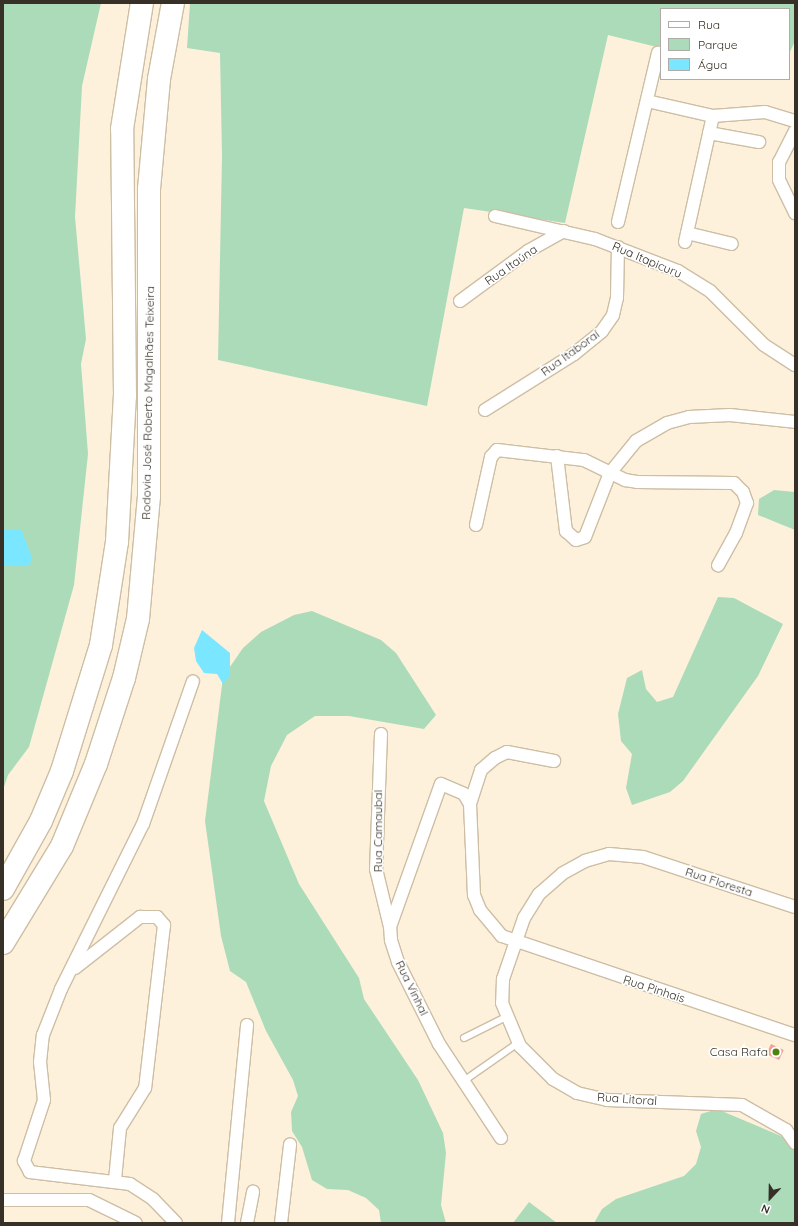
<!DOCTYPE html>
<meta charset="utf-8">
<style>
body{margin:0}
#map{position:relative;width:798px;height:1226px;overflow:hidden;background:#fdf1db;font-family:Quicksand,sans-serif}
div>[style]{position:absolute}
.green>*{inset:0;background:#acdbb9}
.water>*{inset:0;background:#7be6ff}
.building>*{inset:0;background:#f5a090;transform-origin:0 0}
.roads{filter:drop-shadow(1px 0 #cdbea4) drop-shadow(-1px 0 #cdbea4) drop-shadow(0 1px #cdbea4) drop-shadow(0 -1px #cdbea4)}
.service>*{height:6px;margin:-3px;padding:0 3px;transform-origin:3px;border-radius:3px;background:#fff}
.minor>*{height:12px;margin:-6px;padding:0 6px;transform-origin:6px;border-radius:6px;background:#fff}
.motorway>*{height:22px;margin:-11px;padding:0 11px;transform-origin:11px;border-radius:11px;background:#fff}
.dots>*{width:11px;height:11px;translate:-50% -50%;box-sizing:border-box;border:2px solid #fff;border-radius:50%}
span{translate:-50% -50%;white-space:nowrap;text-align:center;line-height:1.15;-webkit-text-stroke:3.5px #fff;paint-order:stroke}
.street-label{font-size:12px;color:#363026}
.poi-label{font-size:12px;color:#363026}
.right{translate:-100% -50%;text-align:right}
.frame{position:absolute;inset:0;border:4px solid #363026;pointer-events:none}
.legend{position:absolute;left:660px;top:8px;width:130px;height:72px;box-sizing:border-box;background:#fff;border:1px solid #afaca8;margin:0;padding:5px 7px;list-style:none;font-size:12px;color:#363026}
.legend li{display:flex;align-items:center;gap:8px;height:20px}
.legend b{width:20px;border:1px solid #afaca8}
.north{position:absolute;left:750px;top:1178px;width:40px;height:40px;-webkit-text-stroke:3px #fff;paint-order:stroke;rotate:202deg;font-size:11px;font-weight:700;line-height:16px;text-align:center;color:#363026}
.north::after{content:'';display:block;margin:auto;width:14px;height:18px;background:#363026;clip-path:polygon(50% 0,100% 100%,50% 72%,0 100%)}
</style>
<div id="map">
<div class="green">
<div style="clip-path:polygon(3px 3px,101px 3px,82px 86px,75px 217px,86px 339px,81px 364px,88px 454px,74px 585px,29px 747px,8px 775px,3px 790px)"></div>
<div style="clip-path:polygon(190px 3px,795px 3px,795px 41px,789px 54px,789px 9px,661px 9px,661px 48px,608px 35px,565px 223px,464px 208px,427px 406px,218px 360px,222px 156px,220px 53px,187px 48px)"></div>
<div style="clip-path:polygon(774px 490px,795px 492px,795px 530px,758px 515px,759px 499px)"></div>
<div style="clip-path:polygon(718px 597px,734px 598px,783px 624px,758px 676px,683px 781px,670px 792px,632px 805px,626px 788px,632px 754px,621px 741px,618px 714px,627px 678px,642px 670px,646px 689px,657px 702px,673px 697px)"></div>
<div style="clip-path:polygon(312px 611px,381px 640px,396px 653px,436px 715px,424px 729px,349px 716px,315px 716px,287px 735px,271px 766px,264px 801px,299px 884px,359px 978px,364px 999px,418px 1080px,443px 1133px,446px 1153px,441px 1205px,446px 1223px,381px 1223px,379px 1210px,366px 1198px,348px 1190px,327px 1189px,312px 1180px,302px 1147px,292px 1131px,291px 1112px,298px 1096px,293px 1080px,266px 1031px,246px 982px,230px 971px,221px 936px,205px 821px,223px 677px,243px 648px,261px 632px,294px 615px)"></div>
<div style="clip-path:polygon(717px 1109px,781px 1136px,795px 1149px,795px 1223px,594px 1223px,602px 1209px,616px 1199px,684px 1176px,696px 1164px,701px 1147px,696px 1131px,701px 1114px)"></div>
<div style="clip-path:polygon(529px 1202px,557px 1223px,513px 1223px)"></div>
</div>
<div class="water">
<div style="clip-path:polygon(21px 529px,32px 558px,29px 566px,3px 566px,3px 530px)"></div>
<div style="clip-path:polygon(202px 630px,230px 653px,230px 676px,223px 684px,217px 674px,204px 673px,196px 661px,194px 648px)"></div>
</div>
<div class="building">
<div style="left:771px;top:1044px;width:14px;height:11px;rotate:25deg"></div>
</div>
<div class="roads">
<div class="service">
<div style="left:464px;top:1038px;width:47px;rotate:-26.6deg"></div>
<div style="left:465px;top:1080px;width:65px;rotate:-34.9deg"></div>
</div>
<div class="minor">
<div style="left:647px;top:101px;width:68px;rotate:12.8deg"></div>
<div style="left:713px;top:116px;width:52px;rotate:-4.4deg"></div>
<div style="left:765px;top:112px;width:31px;rotate:17deg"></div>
<div style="left:795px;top:131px;width:35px;rotate:117deg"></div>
<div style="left:779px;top:162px;width:18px;rotate:90deg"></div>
<div style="left:779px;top:180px;width:37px;rotate:64deg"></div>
<div style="left:709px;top:133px;width:51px;rotate:10.2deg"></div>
<div style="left:495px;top:216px;width:103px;rotate:13deg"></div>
<div style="left:595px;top:239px;width:89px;rotate:21.1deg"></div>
<div style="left:678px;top:271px;width:38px;rotate:32deg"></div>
<div style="left:710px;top:291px;width:76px;rotate:45deg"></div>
<div style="left:764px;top:345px;width:37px;rotate:33deg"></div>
<div style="left:618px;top:222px;width:174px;rotate:-76.7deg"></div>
<div style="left:687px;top:233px;width:46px;rotate:13.7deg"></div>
<div style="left:685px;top:242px;width:129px;rotate:-77.5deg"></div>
<div style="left:460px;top:301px;width:84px;rotate:-36.3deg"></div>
<div style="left:528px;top:251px;width:41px;rotate:-29.1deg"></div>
<div style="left:485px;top:410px;width:105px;rotate:-32.2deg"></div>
<div style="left:574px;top:354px;width:36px;rotate:-39deg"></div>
<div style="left:602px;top:331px;width:19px;rotate:-55deg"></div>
<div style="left:613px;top:315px;width:17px;rotate:-77deg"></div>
<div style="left:617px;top:298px;width:51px;rotate:-88.9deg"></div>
<div style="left:557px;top:456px;width:76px;rotate:83.2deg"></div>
<div style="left:566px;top:531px;width:13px;rotate:42deg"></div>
<div style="left:576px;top:540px;width:9px;rotate:-18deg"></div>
<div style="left:585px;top:537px;width:69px;rotate:-68.7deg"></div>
<div style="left:610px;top:473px;width:41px;rotate:-50.9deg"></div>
<div style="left:636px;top:441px;width:36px;rotate:-30deg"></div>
<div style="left:667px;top:423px;width:23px;rotate:-15deg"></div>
<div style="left:689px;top:417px;width:41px;rotate:-2.8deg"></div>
<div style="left:730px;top:415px;width:65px;rotate:6.1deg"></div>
<div style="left:476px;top:525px;width:70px;rotate:-77.6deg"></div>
<div style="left:491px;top:457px;width:9px;rotate:-49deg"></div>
<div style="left:497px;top:450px;width:88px;rotate:6.6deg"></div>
<div style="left:584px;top:460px;width:46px;rotate:26deg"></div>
<div style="left:625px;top:480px;width:12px;rotate:9deg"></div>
<div style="left:637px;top:482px;width:97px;rotate:0.6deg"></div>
<div style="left:734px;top:483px;width:13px;rotate:45deg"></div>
<div style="left:743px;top:492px;width:12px;rotate:70deg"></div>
<div style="left:747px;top:503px;width:32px;rotate:110deg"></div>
<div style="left:736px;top:533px;width:37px;rotate:119deg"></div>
<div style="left:381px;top:734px;width:135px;rotate:92.1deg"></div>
<div style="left:376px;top:869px;width:60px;rotate:76.4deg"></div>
<div style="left:470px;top:804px;width:36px;rotate:-72deg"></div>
<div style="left:481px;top:770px;width:18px;rotate:-41deg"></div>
<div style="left:495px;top:758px;width:13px;rotate:-27deg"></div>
<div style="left:507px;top:752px;width:48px;rotate:10.8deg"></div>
<div style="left:795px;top:907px;width:160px;rotate:-161.8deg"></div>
<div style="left:643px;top:857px;width:34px;rotate:-175deg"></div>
<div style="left:609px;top:854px;width:25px;rotate:164deg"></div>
<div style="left:585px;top:861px;width:26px;rotate:151deg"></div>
<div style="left:562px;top:874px;width:30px;rotate:139deg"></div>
<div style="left:539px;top:894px;width:28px;rotate:122deg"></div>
<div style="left:524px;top:918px;width:65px;rotate:109deg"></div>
<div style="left:503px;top:979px;width:24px;rotate:92deg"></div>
<div style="left:502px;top:1003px;width:47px;rotate:67.3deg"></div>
<div style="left:520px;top:1046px;width:47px;rotate:45deg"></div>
<div style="left:553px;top:1079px;width:28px;rotate:30deg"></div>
<div style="left:577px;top:1093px;width:31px;rotate:13deg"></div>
<div style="left:607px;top:1100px;width:135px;rotate:2.1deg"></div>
<div style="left:742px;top:1105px;width:51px;rotate:29.6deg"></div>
<div style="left:786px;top:1130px;width:16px;rotate:55deg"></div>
<div style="left:75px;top:968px;width:83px;rotate:-38.1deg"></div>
<div style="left:140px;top:917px;width:17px"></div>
<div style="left:157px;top:917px;width:11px;rotate:49deg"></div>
<div style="left:164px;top:925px;width:164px;rotate:96.6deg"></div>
<div style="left:145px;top:1088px;width:47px;rotate:122deg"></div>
<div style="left:120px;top:1128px;width:52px;rotate:95.5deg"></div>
<div style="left:501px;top:1138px;width:113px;rotate:-123.4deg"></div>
<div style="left:439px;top:1044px;width:92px;rotate:-116.6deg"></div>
<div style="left:398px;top:962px;width:23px;rotate:-108deg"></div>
<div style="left:391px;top:940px;width:13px;rotate:-94deg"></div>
<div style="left:390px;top:927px;width:152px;rotate:-70.4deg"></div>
<div style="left:441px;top:784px;width:25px;rotate:23deg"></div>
<div style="left:464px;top:794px;width:12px;rotate:59deg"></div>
<div style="left:470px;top:804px;width:91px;rotate:87.5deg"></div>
<div style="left:474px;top:895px;width:16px;rotate:68deg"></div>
<div style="left:480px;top:910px;width:34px;rotate:50deg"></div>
<div style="left:502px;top:936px;width:309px;rotate:18.7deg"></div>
<div style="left:3px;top:1200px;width:86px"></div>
<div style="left:89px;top:1200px;width:52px;rotate:26.1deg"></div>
<div style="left:176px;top:1223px;width:33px;rotate:-134deg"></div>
<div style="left:153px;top:1199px;width:27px;rotate:-147deg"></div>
<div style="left:130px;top:1184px;width:101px;rotate:-173.2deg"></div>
<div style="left:30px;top:1172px;width:13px;rotate:-119deg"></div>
<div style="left:24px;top:1161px;width:64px;rotate:-71.8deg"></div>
<div style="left:44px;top:1100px;width:38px;rotate:-96deg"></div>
<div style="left:40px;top:1062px;width:27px;rotate:-84deg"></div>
<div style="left:43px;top:1035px;width:49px;rotate:-68.6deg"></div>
<div style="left:61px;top:989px;width:184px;rotate:-63.6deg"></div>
<div style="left:143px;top:824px;width:151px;rotate:-70.7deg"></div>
<div style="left:228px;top:1223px;width:199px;rotate:-84.5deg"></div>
<div style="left:247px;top:1223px;width:32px;rotate:-79deg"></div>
<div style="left:281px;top:1223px;width:79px;rotate:-83.4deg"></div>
</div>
<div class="motorway">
<div style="left:3px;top:889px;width:78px;rotate:-60.8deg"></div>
<div style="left:41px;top:821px;width:54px;rotate:-67.2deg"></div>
<div style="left:62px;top:771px;width:132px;rotate:-72.8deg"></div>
<div style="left:101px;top:645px;width:104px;rotate:-81.2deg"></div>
<div style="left:117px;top:542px;width:146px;rotate:-86.9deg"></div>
<div style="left:125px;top:396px;width:267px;rotate:-90.6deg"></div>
<div style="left:122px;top:129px;width:128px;rotate:-81deg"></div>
<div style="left:3px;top:943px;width:114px;rotate:-58.7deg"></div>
<div style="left:62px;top:846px;width:89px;rotate:-67.5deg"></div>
<div style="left:96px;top:764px;width:90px;rotate:-72deg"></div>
<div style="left:124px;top:678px;width:61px;rotate:-76.7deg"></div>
<div style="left:138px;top:619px;width:123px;rotate:-84.9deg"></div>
<div style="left:149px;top:496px;width:307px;rotate:-90deg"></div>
<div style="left:149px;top:189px;width:110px;rotate:-84.8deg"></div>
<div style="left:159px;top:79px;width:77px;rotate:-79.6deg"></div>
</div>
</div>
<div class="dots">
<div style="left:776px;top:1052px;background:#51810f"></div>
</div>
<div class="street-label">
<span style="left:647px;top:260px;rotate:23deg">Rua Itapicuru</span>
<span style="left:511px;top:265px;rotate:-35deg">Rua Itaúna</span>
<span style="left:570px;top:353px;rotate:-36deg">Rua Itaboraí</span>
<span style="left:148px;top:403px;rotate:-89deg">Rodovia José Roberto Magalhães Teixeira</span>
<span style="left:378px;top:831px;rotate:-90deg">Rua Camaubal</span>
<span style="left:719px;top:882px;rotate:18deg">Rua Floresta</span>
<span style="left:412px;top:988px;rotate:64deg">Rua Vinhal</span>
<span style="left:654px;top:989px;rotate:18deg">Rua Pinhais</span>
<span style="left:627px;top:1099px;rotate:4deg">Rua Litoral</span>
</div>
<div class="poi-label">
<span class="right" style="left:768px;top:1052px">Casa Rafa</span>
</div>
<div class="frame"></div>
<ul class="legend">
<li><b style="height:5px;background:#fff"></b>Rua</li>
<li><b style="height:11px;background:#acdbb9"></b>Parque</li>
<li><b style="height:11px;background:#7be6ff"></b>Água</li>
</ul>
<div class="north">N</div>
</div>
